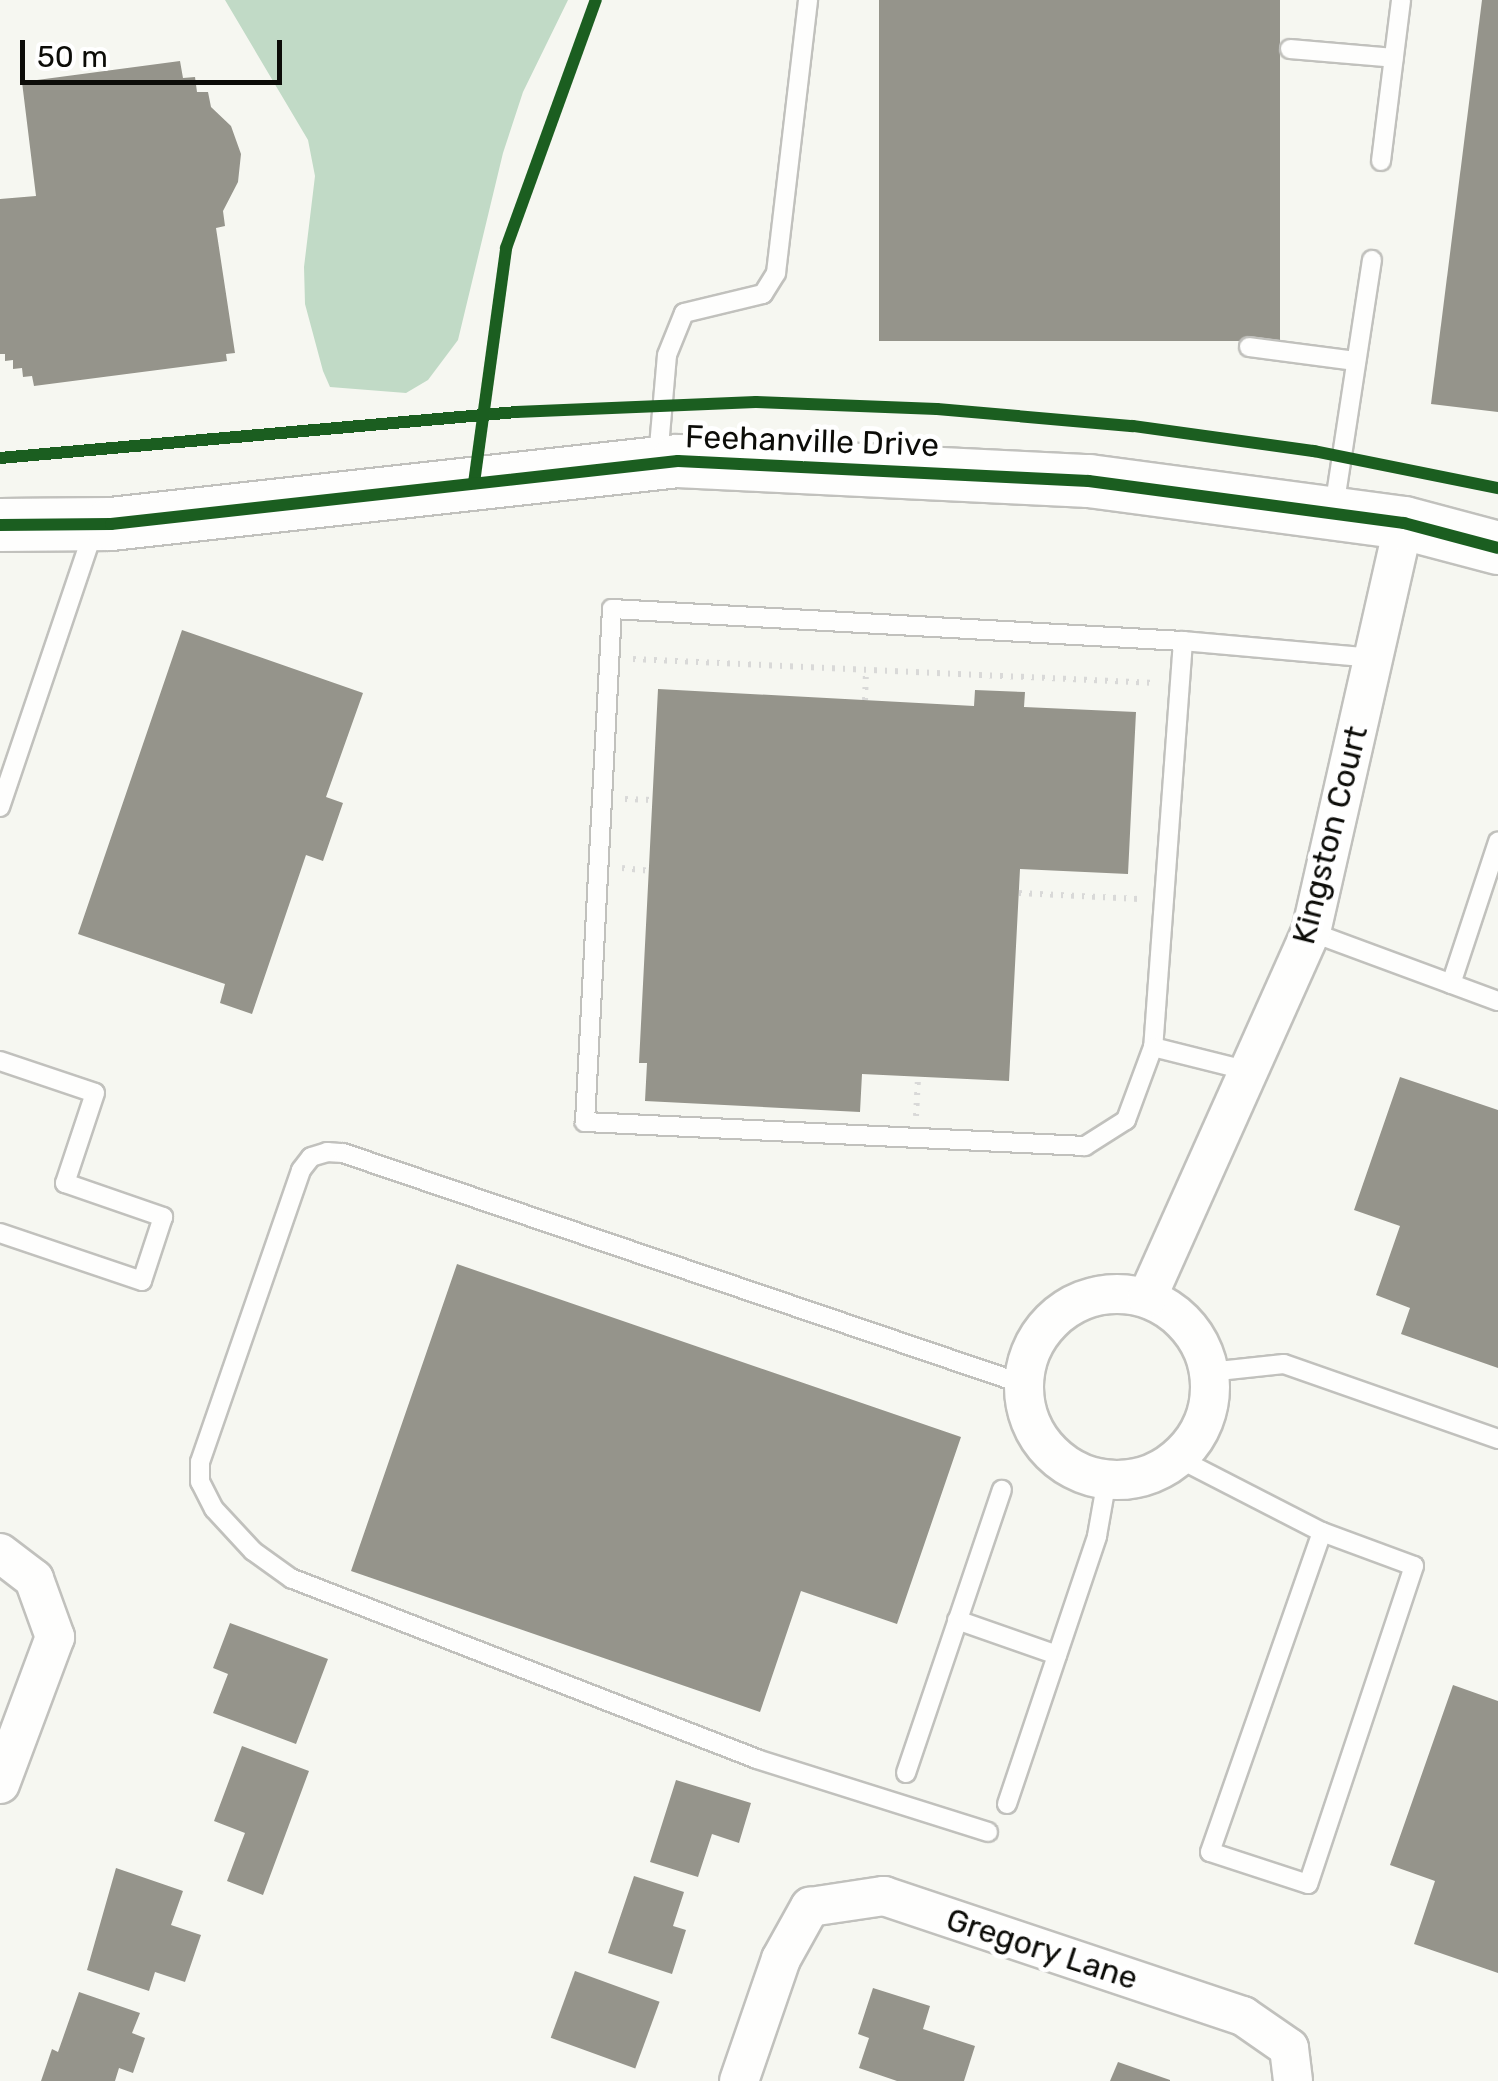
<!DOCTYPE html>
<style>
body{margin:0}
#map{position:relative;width:1498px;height:2081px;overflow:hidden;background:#f6f7f1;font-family:Rubik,sans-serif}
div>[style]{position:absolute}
.water>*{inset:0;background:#c1dac6}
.building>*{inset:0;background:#95948b;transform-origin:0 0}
.path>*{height:6px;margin-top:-3px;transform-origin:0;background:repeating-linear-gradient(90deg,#d9d9d8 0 2.5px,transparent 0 10.5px)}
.roads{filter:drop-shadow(2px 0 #c1c1bd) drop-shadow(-2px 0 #c1c1bd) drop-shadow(0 2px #c1c1bd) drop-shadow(0 -2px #c1c1bd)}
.lane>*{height:18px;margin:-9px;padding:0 9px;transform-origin:9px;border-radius:9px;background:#fefefd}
.street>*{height:38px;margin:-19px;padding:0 19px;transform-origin:19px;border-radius:19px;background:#fefefd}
.street>.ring{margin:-19px;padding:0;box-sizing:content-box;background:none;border:38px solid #fefefd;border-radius:50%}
.secondary>*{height:52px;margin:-26px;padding:0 26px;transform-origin:26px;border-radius:26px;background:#fefefd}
.cycleway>*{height:12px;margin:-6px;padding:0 6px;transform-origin:6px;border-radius:6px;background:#1b5e20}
span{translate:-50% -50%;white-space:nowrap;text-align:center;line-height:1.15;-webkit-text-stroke:10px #fff;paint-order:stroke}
.street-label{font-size:32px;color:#0c0c08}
.scale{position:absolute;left:20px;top:40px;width:262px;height:45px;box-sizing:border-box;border:5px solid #0c0c08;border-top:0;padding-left:12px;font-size:30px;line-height:35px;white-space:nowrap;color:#0c0c08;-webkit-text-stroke:8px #fff;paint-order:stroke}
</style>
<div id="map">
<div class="water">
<div style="clip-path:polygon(225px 0,568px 0,523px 92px,503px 153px,458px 340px,428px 380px,406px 393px,330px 387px,323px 371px,305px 304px,304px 267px,315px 176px,308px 140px)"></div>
</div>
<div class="building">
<div style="left:879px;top:0;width:401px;height:341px"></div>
<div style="clip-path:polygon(1482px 0,1498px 0,1498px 412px,1431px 404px)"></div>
<div style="clip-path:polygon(180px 61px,183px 78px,195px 77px,197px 92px,208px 92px,211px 107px,231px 126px,241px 154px,238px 182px,223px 211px,225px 226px,216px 228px,235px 353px,226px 354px,227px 361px,34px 386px,32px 376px,23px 377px,22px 368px,13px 369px,13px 360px,5px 361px,5px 354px,0 354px,0 199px,36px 196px,22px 82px)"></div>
<div style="clip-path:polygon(182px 630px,363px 693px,326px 797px,343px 803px,323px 861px,306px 855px,252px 1014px,220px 1003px,225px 984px,78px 934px)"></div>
<div style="clip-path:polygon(658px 689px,974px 706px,975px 690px,1025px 692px,1024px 707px,1136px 712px,1128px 874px,1020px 869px,1009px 1081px,862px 1074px,860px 1112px,645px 1101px,647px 1063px,639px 1063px)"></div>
<div style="clip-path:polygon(1400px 1077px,1498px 1110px,1498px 1368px,1401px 1334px,1410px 1308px,1376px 1295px,1400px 1226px,1354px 1210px)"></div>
<div style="clip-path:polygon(457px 1264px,961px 1437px,897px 1624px,801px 1591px,760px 1712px,351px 1571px)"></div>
<div style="clip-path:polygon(230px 1623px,328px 1659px,296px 1744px,213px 1713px,228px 1674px,213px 1668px)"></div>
<div style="clip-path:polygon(1453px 1685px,1498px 1701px,1498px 1973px,1414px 1944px,1435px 1881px,1390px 1865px)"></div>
<div style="clip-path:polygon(242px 1746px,309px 1771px,263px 1895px,227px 1881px,245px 1833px,214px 1821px)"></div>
<div style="clip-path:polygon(676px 1780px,751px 1803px,739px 1843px,712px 1834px,698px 1877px,650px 1862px)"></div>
<div style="clip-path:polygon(116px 1868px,183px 1891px,171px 1925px,201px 1935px,185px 1982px,155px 1972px,149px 1991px,87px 1970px)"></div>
<div style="clip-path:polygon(634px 1876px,684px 1892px,673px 1926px,686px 1930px,672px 1974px,608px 1953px)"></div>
<div style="left:575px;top:1971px;width:90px;height:71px;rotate:20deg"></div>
<div style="clip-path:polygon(873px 1988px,930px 2006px,923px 2029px,975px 2046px,964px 2081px,897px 2081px,859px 2068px,869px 2038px,858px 2034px)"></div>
<div style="clip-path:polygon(79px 1992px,140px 2013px,132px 2033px,145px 2038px,133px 2073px,119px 2068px,115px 2081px,41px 2081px,52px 2049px,58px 2052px)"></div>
<div style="clip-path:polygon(1118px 2062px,1170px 2080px,1170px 2081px,1110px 2081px)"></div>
</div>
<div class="path">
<div style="left:633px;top:659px;width:523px;rotate:2.63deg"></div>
<div style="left:865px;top:700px;width:30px;rotate:-88deg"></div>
<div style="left:625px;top:799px;width:28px;rotate:2deg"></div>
<div style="left:622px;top:868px;width:27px;rotate:6deg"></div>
<div style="left:1019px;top:893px;width:120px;rotate:2.9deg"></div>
<div style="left:916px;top:1116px;width:39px;rotate:-87deg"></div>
</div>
<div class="roads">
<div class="lane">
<div style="left:1290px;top:49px;width:104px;rotate:4.9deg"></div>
<div style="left:1381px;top:161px;width:162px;rotate:-82.9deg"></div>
<div style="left:1249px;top:347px;width:108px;rotate:7.5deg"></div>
<div style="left:658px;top:458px;width:103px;rotate:-85deg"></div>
<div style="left:667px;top:355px;width:45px;rotate:-68deg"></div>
<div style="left:684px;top:313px;width:81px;rotate:-13.5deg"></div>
<div style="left:763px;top:294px;width:25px;rotate:-58deg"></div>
<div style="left:776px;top:273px;width:275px;rotate:-83.3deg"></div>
<div style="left:1334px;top:508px;width:251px;rotate:-81.3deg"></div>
<div style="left:1183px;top:641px;width:407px;rotate:94.2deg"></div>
<div style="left:1153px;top:1047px;width:78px;rotate:110.3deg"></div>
<div style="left:1126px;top:1120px;width:49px;rotate:147.6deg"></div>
<div style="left:1085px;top:1146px;width:501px;rotate:-177.25deg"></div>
<div style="left:585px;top:1122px;width:514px;rotate:-86.99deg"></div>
<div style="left:612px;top:609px;width:572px;rotate:3.21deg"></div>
<div style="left:1183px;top:641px;width:191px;rotate:5.1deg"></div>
<div style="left:0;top:807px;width:293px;rotate:-71.3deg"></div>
<div style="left:1311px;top:932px;width:199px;rotate:20.3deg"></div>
<div style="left:1451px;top:984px;width:150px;rotate:-71.7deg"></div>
<div style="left:1153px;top:1047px;width:99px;rotate:14deg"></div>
<div style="left:0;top:1061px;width:100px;rotate:18.6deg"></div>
<div style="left:95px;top:1093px;width:95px;rotate:108.4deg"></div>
<div style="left:65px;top:1183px;width:104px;rotate:19.1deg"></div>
<div style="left:163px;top:1217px;width:67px;rotate:108.2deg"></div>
<div style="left:142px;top:1281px;width:150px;rotate:-161.3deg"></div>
<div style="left:1209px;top:1372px;width:75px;rotate:-6.1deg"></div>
<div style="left:1284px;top:1364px;width:227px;rotate:19.3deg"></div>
<div style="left:1178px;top:1458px;width:162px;rotate:27.2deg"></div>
<div style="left:1322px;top:1532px;width:98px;rotate:20.3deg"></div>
<div style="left:1414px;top:1566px;width:335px;rotate:108.4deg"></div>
<div style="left:1308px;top:1884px;width:103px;rotate:-161.9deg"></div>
<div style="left:1210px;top:1852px;width:339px;rotate:-70.7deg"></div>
<div style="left:957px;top:1620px;width:106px;rotate:19.3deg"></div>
<div style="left:906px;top:1773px;width:299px;rotate:-71.3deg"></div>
<div style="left:1007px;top:1804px;width:283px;rotate:-71.4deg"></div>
<div style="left:1097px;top:1536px;width:58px;rotate:-80deg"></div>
<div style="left:988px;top:1832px;width:242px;rotate:-162.5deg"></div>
<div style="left:757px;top:1759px;width:499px;rotate:-158.8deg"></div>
<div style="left:292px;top:1579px;width:48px;rotate:-144.3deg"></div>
<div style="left:253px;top:1551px;width:57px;rotate:-132.9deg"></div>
<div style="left:214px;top:1509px;width:30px;rotate:-117deg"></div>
<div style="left:200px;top:1482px;width:20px;rotate:-90deg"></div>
<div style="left:200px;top:1462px;width:309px;rotate:-70.9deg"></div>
<div style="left:301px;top:1170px;width:16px;rotate:-52deg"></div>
<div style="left:311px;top:1157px;width:17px;rotate:-17deg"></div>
<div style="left:327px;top:1152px;width:16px;rotate:4deg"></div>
<div style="left:343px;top:1153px;width:718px;rotate:18.76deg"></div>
</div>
<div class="street">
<div class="ring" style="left:1024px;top:1294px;width:148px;height:148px"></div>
<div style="left:1147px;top:1298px;width:401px;rotate:-65.9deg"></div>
<div style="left:1311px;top:932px;width:419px;rotate:-77.2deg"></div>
<div style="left:0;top:1553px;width:43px;rotate:37.4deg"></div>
<div style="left:34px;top:1579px;width:62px;rotate:70.1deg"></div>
<div style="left:55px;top:1637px;width:157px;rotate:110.5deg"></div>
<div style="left:739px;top:2081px;width:129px;rotate:-71deg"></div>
<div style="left:781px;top:1959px;width:60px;rotate:-60.9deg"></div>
<div style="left:810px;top:1907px;width:75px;rotate:-8.5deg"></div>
<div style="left:884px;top:1896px;width:379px;rotate:18.5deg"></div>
<div style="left:1243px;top:2016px;width:56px;rotate:34.8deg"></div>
<div style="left:1289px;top:2048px;width:33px;rotate:83deg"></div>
</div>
<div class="secondary">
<div style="left:0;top:525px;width:111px;rotate:-0.5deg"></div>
<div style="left:111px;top:524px;width:570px;rotate:-6.34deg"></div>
<div style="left:678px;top:461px;width:411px;rotate:2.8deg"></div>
<div style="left:1089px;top:481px;width:318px;rotate:7.6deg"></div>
<div style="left:1404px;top:523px;width:97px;rotate:14.9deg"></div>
</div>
</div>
<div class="cycleway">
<div style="left:0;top:458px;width:518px;rotate:-5.09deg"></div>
<div style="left:516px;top:412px;width:240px;rotate:-2.4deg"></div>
<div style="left:756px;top:402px;width:181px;rotate:2.2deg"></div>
<div style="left:937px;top:409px;width:197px;rotate:5deg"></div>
<div style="left:1133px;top:426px;width:183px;rotate:7.9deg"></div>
<div style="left:1314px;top:451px;width:188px;rotate:11.4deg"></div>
<div style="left:474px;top:483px;width:237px;rotate:-82.2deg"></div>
<div style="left:506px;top:248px;width:264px;rotate:-70.1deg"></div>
<div style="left:0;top:525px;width:111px;rotate:-0.5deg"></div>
<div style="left:111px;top:524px;width:570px;rotate:-6.34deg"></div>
<div style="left:678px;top:461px;width:411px;rotate:2.8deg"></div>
<div style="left:1089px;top:481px;width:318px;rotate:7.6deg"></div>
<div style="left:1404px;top:523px;width:97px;rotate:14.9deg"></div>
</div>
<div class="street-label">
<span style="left:812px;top:441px;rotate:2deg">Feehanville Drive</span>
<span style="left:1330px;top:835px;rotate:-76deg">Kingston Court</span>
<span style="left:1042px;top:1949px;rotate:18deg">Gregory Lane</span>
</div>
<div class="scale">50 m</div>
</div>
